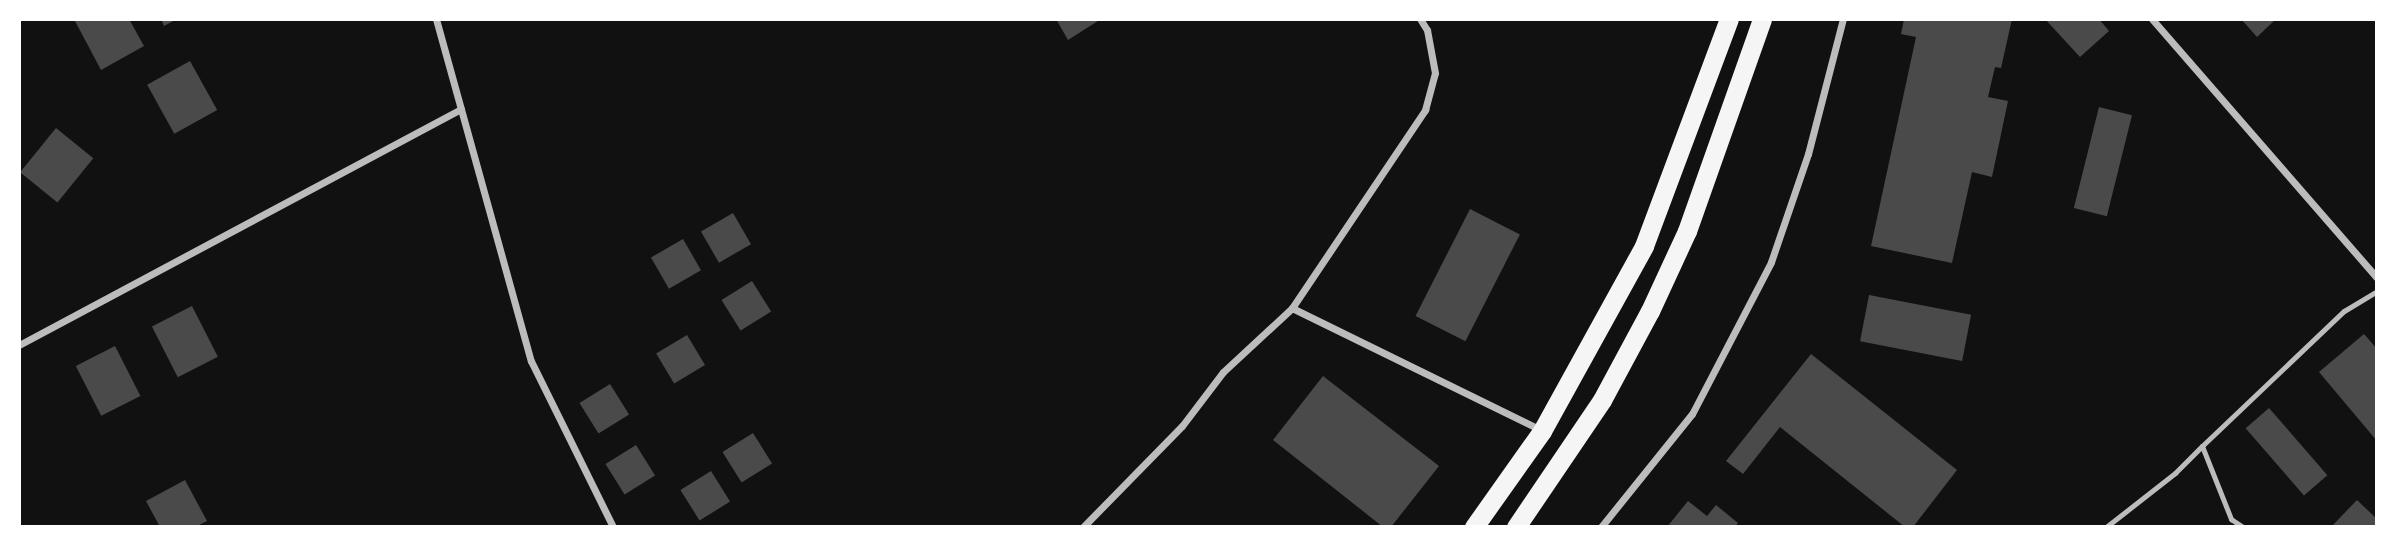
<!DOCTYPE html>
<style>
body{margin:0}
#map{position:relative;width:2396px;height:546px;overflow:hidden;background:#111;font-family:"Golos Text",sans-serif}
div>[style]{position:absolute}
.building>*{inset:0;background:#4a4a4a;transform-origin:0 0}
.service>*{height:5px;margin:-2.5px;padding:0 2.5px;transform-origin:2.5px;border-radius:2.5px;background:#bcbcbc}
.minor>*{height:7px;margin:-3.5px;padding:0 3.5px;transform-origin:3.5px;border-radius:3.5px;background:#bcbcbc}
.trunk>*{height:19px;margin:-9.5px;padding:0 9.5px;transform-origin:9.5px;border-radius:9.5px;background:#f5f5f5}
span{translate:-50% -50%;white-space:nowrap;text-align:center;line-height:1.15;-webkit-text-stroke:5px #fff;paint-order:stroke}
.frame{position:absolute;inset:0;border:21px solid #fff;pointer-events:none}
</style>
<div id="map">
<div class="building">
<div style="clip-path:polygon(78px 19px,129px 19px,144px 46px,101px 70px,75px 21px)"></div>
<div style="clip-path:polygon(161px 19px,177px 19px,164px 26px)"></div>
<div style="clip-path:polygon(1056px 19px,1101px 19px,1068px 40px)"></div>
<div style="clip-path:polygon(1904px 19px,2012px 19px,2001px 68px,1995px 67px,1988px 97px,2008px 101px,1992px 177px,1972px 172px,1952px 263px,1871px 246px,1916px 37px,1901px 34px)"></div>
<div style="clip-path:polygon(2045px 19px,2099px 19px,2109px 31px,2080px 57px)"></div>
<div style="clip-path:polygon(2241px 19px,2276px 19px,2257px 37px)"></div>
<div style="left:190px;top:61px;width:56px;height:49px;rotate:61deg"></div>
<div style="left:2099px;top:107px;width:34px;height:104px;rotate:14deg"></div>
<div style="left:56px;top:128px;width:48px;height:57px;rotate:39deg"></div>
<div style="left:1470px;top:209px;width:56px;height:120px;rotate:27deg"></div>
<div style="left:733px;top:213px;width:36px;height:37px;rotate:60deg"></div>
<div style="left:683px;top:239px;width:36px;height:37px;rotate:60deg"></div>
<div style="left:752px;top:281px;width:36px;height:36px;rotate:58deg"></div>
<div style="left:1869px;top:295px;width:104px;height:47px;rotate:11deg"></div>
<div style="left:192px;top:306px;width:57px;height:45px;rotate:63deg"></div>
<div style="clip-path:polygon(2364px 334px,2377px 349px,2377px 441px,2319px 372px)"></div>
<div style="left:687px;top:335px;width:35px;height:36px;rotate:59deg"></div>
<div style="left:115px;top:346px;width:56px;height:44px;rotate:63deg"></div>
<div style="clip-path:polygon(1811px 354px,1957px 470px,1913px 527px,1905px 527px,1780px 427px,1743px 474px,1726px 461px)"></div>
<div style="clip-path:polygon(1323px 376px,1439px 466px,1391px 527px,1383px 527px,1273px 440px)"></div>
<div style="left:610px;top:384px;width:36px;height:36px;rotate:58deg"></div>
<div style="left:2269px;top:408px;width:89px;height:31px;rotate:49deg"></div>
<div style="left:753px;top:433px;width:36px;height:36px;rotate:58deg"></div>
<div style="left:636px;top:445px;width:36px;height:36px;rotate:58deg"></div>
<div style="left:711px;top:471px;width:36px;height:36px;rotate:58deg"></div>
<div style="clip-path:polygon(185px 480px,207px 521px,195px 527px,160px 527px,146px 501px)"></div>
<div style="clip-path:polygon(2357px 500px,2377px 519px,2377px 527px,2331px 527px)"></div>
<div style="clip-path:polygon(1688px 501px,1707px 516px,1716px 505px,1738px 523px,1735px 527px,1667px 527px)"></div>
</div>
<div class="service">
<div style="left:2202px;top:446px;width:196px;rotate:-43.6deg"></div>
<div style="left:2344px;top:311px;width:39px;rotate:-31deg"></div>
<div style="left:2106px;top:527px;width:88px;rotate:-38deg"></div>
<div style="left:2175px;top:473px;width:38px;rotate:-45deg"></div>
<div style="left:2202px;top:446px;width:79px;rotate:68.3deg"></div>
<div style="left:2231px;top:519px;width:14px;rotate:34deg"></div>
</div>
<div class="minor">
<div style="left:436px;top:19px;width:355px;rotate:74.5deg"></div>
<div style="left:531px;top:361px;width:185px;rotate:63.7deg"></div>
<div style="left:2152px;top:19px;width:343px;rotate:49deg"></div>
<div style="left:1292px;top:308px;width:239px;rotate:-56.1deg"></div>
<div style="left:1425px;top:110px;width:38px;rotate:-75deg"></div>
<div style="left:1435px;top:73px;width:44px;rotate:-100.5deg"></div>
<div style="left:1427px;top:30px;width:13px;rotate:-122deg"></div>
<div style="left:19px;top:345px;width:501px;rotate:-28.1deg"></div>
<div style="left:1083px;top:527px;width:141px;rotate:-45.6deg"></div>
<div style="left:1182px;top:426px;width:68px;rotate:-52.8deg"></div>
<div style="left:1223px;top:372px;width:94px;rotate:-42.8deg"></div>
<div style="left:1292px;top:308px;width:277px;rotate:26.1deg"></div>
<div style="left:1601px;top:527px;width:145px;rotate:-51.2deg"></div>
<div style="left:1692px;top:414px;width:171px;rotate:-62.5deg"></div>
<div style="left:1771px;top:262px;width:114px;rotate:-71.1deg"></div>
<div style="left:1808px;top:154px;width:139px;rotate:-75.5deg"></div>
</div>
<div class="trunk">
<div style="left:1474px;top:527px;width:118px;rotate:-54.7deg"></div>
<div style="left:1542px;top:431px;width:211px;rotate:-61.1deg"></div>
<div style="left:1644px;top:246px;width:242px;rotate:-69.5deg"></div>
<div style="left:1516px;top:527px;width:153px;rotate:-55.9deg"></div>
<div style="left:1602px;top:400px;width:101px;rotate:-61.7deg"></div>
<div style="left:1650px;top:311px;width:88px;rotate:-65.2deg"></div>
<div style="left:1687px;top:231px;width:225px;rotate:-70.5deg"></div>
</div>
<div class="frame"></div>
</div>
